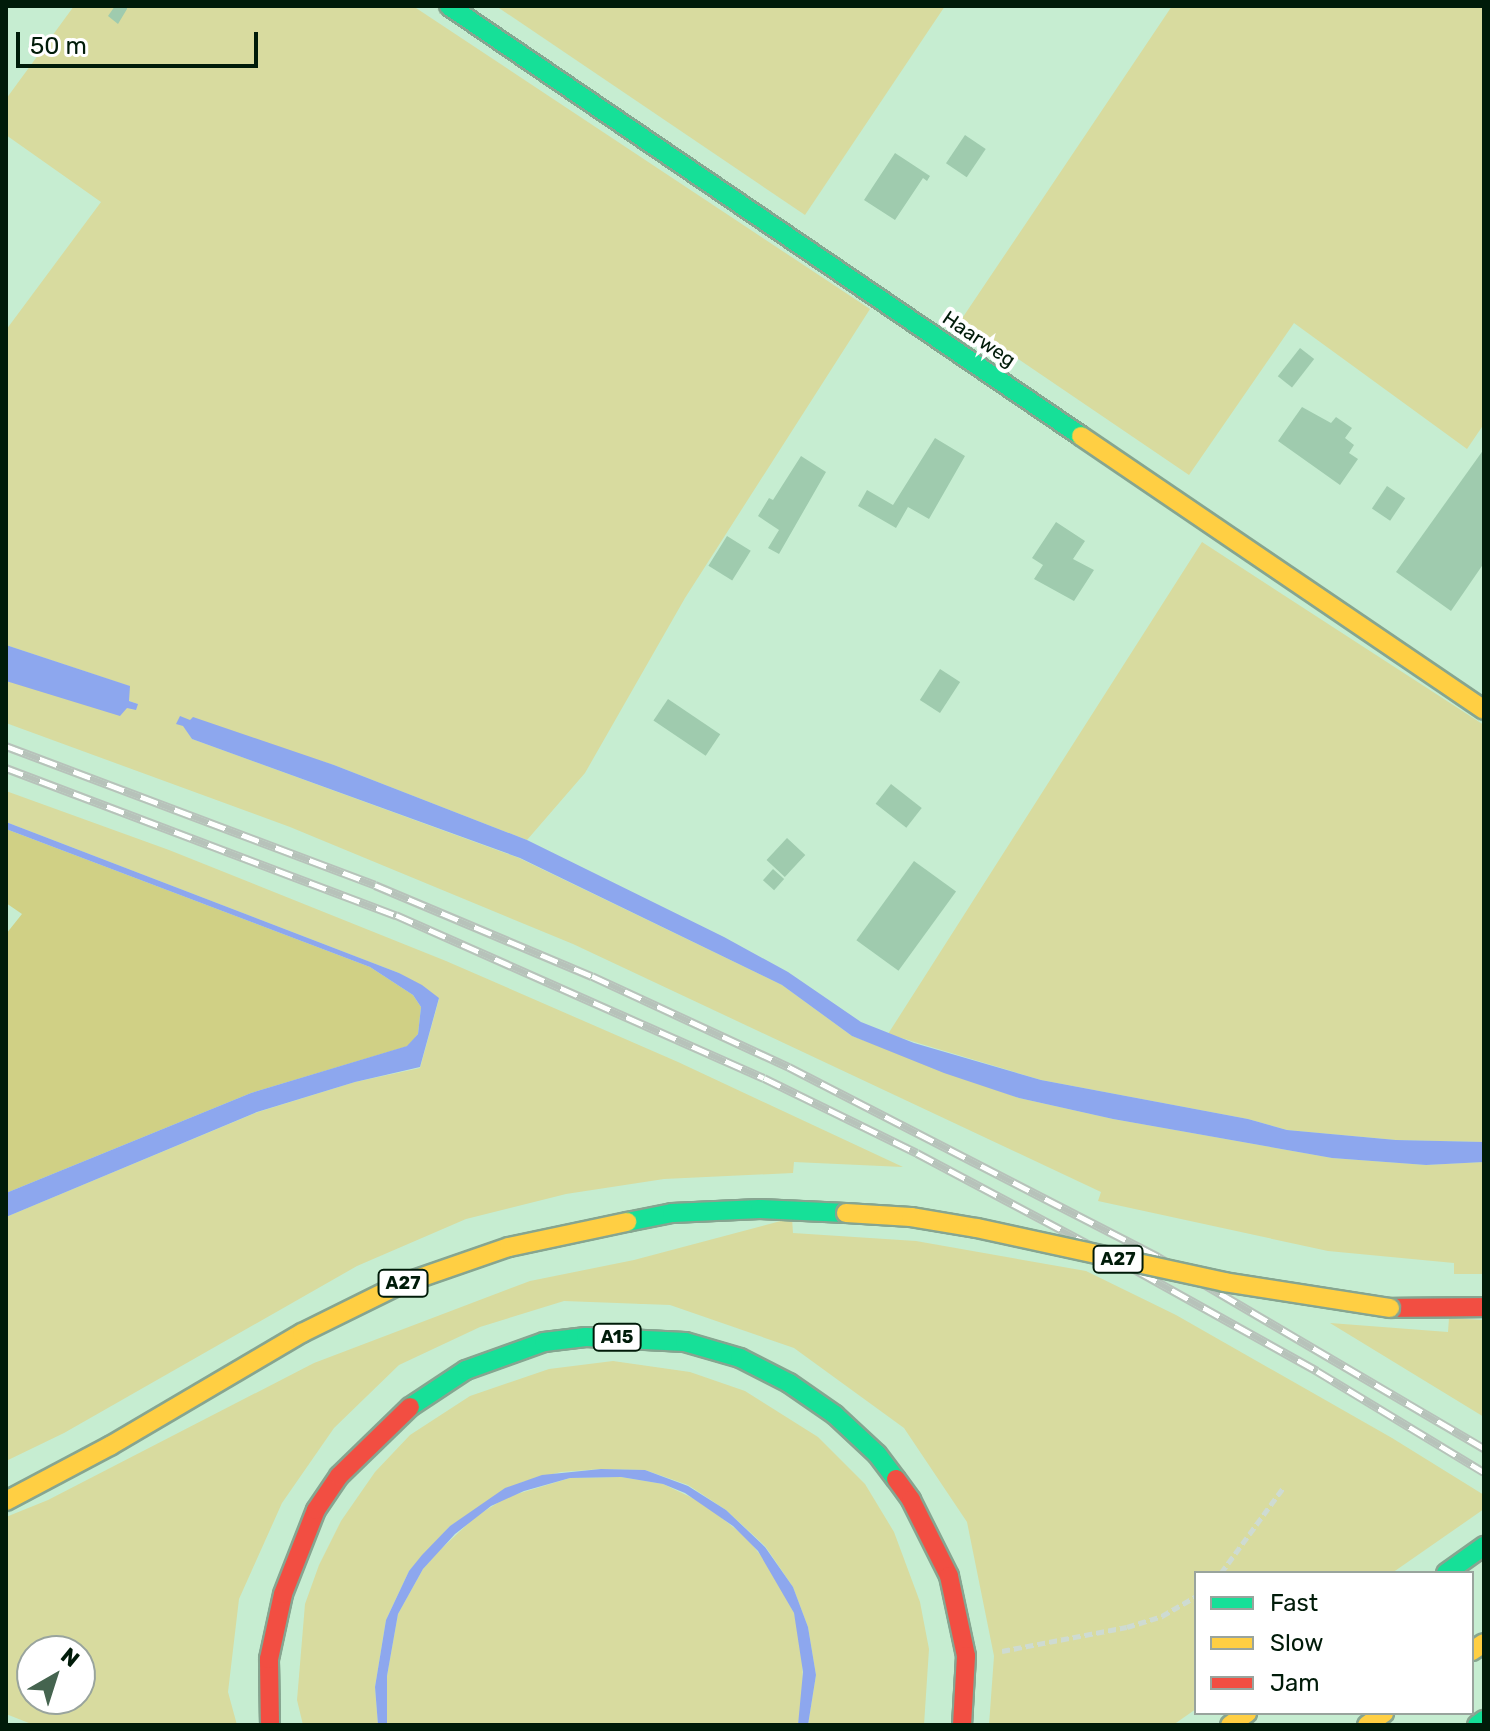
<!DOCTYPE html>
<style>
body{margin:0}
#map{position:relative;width:1490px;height:1731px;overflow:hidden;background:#c6edd1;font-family:Rubik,sans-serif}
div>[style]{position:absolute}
.green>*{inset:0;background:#d8db9f}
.forest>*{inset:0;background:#d0d085}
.water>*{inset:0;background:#8da7ee}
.building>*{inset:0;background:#9fcbae;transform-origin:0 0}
.path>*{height:5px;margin-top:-2.5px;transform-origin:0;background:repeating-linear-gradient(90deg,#cedbd2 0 8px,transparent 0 12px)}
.roads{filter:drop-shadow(2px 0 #86a590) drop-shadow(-2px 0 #86a590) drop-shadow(0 2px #86a590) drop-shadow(0 -2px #86a590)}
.fast>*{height:18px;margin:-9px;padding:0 9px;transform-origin:9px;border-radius:9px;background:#16e098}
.slow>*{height:18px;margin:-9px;padding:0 9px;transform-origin:9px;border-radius:9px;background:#ffcf43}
.jam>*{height:18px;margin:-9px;padding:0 9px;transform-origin:9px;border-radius:9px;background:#f24e42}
.rail>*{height:9px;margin-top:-4.5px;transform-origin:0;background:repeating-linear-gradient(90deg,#fff 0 18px,#b7c2ba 0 36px);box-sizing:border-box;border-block:2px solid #b7c2ba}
.bridges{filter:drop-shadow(2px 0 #86a590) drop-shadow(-2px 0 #86a590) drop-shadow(0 2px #86a590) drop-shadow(0 -2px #86a590)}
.slow-bridge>*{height:18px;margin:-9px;padding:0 9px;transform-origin:9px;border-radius:9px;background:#ffcf43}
span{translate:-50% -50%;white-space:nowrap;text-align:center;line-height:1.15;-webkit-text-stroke:8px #fff;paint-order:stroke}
.shield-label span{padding:2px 6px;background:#fff;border:2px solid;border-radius:6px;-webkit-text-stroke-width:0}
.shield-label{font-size:18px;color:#001b09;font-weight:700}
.street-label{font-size:20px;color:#001b09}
.frame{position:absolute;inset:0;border:8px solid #001b09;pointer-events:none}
.legend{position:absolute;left:1194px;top:1571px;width:280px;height:144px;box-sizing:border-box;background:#fff;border:2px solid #99a49d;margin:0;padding:10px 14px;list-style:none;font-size:24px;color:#001b09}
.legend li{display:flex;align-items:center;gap:16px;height:40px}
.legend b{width:40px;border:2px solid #99a49d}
.north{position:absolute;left:16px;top:1635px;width:80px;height:80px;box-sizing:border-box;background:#fff;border:2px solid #99a49d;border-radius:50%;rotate:39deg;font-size:22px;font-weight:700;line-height:32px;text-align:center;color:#001b09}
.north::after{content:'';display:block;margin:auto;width:28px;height:36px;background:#45644f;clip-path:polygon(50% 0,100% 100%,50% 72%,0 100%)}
.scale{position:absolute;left:16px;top:32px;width:242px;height:36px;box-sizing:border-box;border:4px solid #001b09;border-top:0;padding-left:10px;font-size:24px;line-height:28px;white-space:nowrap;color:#001b09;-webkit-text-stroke:6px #fff;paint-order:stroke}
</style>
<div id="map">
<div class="green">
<div style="clip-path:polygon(74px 6px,413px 6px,870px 309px,685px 598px,585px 773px,527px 840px,334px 765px,190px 720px,183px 725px,192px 739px,519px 858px,782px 985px,852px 1036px,1019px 1098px,1113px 1119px,1332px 1158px,1426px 1165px,1484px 1162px,1484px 1274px,1454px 1274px,1454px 1263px,1328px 1251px,1098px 1201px,1101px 1192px,573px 944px,290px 827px,6px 723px,6px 681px,127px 708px,138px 704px,129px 701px,129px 686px,6px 645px,6px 330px,101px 202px,6px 135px,6px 99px)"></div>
<div style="clip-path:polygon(496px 6px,945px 6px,805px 215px)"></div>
<div style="clip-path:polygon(1172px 6px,1484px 6px,1484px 424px,1467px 449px,1294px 323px,1189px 475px,961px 320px)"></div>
<div style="clip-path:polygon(1202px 542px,1484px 725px,1484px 1142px,1396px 1140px,1287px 1130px,1248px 1119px,1041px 1080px,888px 1034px)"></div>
<div style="clip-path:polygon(6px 791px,169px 850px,446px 961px,678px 1062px,903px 1167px,794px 1162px,793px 1173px,664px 1179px,566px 1194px,466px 1219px,357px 1266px,64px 1433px,6px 1461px,6px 1217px,258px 1112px,355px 1082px,420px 1068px,439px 999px,399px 973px,6px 822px)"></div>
<div style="clip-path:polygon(evenodd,792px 1218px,793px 1233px,916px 1241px,1086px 1271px,1176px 1315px,1392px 1438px,1484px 1495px,1484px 1509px,1392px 1573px,1196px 1573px,1196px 1709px,1173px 1725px,989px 1725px,994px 1656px,967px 1522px,904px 1428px,794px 1348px,670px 1305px,564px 1301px,480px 1327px,399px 1365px,334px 1428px,282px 1503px,239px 1599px,228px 1692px,237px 1725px,34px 1725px,6px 1714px,6px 1517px,48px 1500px,314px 1363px,530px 1281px,634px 1260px,792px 1218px,32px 1651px,80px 1651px,80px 1699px,32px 1699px,32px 1651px)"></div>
<div style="clip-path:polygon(1449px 1318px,1484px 1320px,1484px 1417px,1330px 1323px,1448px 1332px)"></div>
<div style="clip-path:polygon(613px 1361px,690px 1372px,745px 1391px,818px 1437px,865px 1484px,894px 1532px,920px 1602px,929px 1649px,924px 1725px,808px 1725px,816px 1675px,808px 1627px,793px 1587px,765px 1546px,726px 1510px,688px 1485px,645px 1470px,601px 1469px,561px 1472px,522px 1482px,450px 1526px,409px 1571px,386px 1620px,375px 1687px,378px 1725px,303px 1725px,297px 1700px,305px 1604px,319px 1565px,341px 1521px,375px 1472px,410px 1435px,470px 1396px,549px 1369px)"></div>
<div style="clip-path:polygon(621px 1477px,663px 1484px,703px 1503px,747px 1538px,768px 1565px,794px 1613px,802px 1649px,803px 1693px,798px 1725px,387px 1725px,387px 1676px,398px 1614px,423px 1569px,438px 1552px,475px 1517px,507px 1497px,570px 1478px)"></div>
</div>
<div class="forest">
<div style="clip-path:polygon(6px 829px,370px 967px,413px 995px,421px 1007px,418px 1034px,408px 1046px,251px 1093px,6px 1193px,6px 934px,22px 914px,6px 903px)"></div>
</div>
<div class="water">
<div style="clip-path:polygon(6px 645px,130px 686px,129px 701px,138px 704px,136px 710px,127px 708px,120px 716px,6px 681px)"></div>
<div style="clip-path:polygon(180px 716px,190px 720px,193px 717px,334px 765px,527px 840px,724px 937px,788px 972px,861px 1022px,914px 1043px,1041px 1080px,1248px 1119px,1287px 1130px,1396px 1140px,1484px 1142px,1484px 1162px,1426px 1165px,1332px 1158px,1113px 1119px,1019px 1098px,944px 1073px,852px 1036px,782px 985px,520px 858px,192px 739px,183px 726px,176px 724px)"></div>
<div style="clip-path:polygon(6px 822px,399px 973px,422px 985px,439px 998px,420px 1067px,355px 1082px,257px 1112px,6px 1217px,6px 1193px,251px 1093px,407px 1046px,418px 1034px,421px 1007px,413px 995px,370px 967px,6px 829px)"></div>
<div style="clip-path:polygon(601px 1469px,645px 1470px,688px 1486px,726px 1510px,765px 1547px,793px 1587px,808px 1627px,816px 1675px,808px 1725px,798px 1725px,803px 1672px,794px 1613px,758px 1551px,733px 1526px,685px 1493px,663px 1484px,621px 1477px,570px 1478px,524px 1491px,491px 1506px,455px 1534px,423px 1569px,398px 1614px,387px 1676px,387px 1725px,378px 1725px,375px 1687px,386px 1620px,409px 1571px,422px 1555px,450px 1526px,505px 1488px,542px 1475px)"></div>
</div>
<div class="building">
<div style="clip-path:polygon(115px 6px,127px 6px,127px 9px,118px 24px,108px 16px)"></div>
<div style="left:965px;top:135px;width:25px;height:34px;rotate:34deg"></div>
<div style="clip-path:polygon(895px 153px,930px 176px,927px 181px,923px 178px,895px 220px,864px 200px)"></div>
<div style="left:1300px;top:348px;width:18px;height:36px;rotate:38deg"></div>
<div style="clip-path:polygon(1302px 407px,1331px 423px,1336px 417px,1352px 428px,1345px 438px,1354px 445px,1349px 453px,1358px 459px,1340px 485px,1278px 441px)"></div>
<div style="clip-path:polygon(935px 438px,965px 456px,929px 519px,908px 507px,896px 528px,858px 506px,867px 490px,893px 505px)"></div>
<div style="clip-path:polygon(1484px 449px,1484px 563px,1451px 611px,1396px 572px)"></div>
<div style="clip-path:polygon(801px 456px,826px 472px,779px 554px,768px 548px,779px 530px,758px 516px,769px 498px,773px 500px)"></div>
<div style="left:1387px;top:486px;width:22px;height:27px;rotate:34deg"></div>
<div style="clip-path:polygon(1056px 522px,1085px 541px,1073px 559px,1094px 570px,1074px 601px,1034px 579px,1043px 565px,1032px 558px)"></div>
<div style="left:727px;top:536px;width:28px;height:35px;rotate:32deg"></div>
<div style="left:940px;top:669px;width:24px;height:37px;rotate:33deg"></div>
<div style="left:668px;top:699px;width:63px;height:26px;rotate:34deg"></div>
<div style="left:891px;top:784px;width:39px;height:25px;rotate:38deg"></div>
<div style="left:787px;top:838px;width:25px;height:30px;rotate:43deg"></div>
<div style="left:914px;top:861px;width:52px;height:98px;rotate:36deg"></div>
<div style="left:773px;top:869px;width:15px;height:15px;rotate:42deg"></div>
</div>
<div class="path">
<div style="left:1221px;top:1573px;width:105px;rotate:-53.9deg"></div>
<div style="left:1002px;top:1651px;width:127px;rotate:-10.9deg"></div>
<div style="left:1127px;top:1627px;width:37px;rotate:-17deg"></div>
<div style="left:1162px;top:1616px;width:39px;rotate:-30deg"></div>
</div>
<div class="roads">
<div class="fast">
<div style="left:449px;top:6px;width:764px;rotate:34.23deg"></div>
<div style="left:627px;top:1222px;width:46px;rotate:-11.3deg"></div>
<div style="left:672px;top:1213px;width:88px;rotate:-2.6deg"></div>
<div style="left:760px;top:1209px;width:86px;rotate:2.7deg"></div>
<div style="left:410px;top:1407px;width:67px;rotate:-33.5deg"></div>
<div style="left:466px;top:1370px;width:83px;rotate:-19.7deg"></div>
<div style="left:544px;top:1342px;width:42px;rotate:-6.8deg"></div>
<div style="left:586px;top:1337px;width:99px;rotate:2.9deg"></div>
<div style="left:685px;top:1342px;width:57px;rotate:16.2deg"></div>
<div style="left:740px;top:1358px;width:55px;rotate:27deg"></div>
<div style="left:789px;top:1383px;width:56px;rotate:34.8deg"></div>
<div style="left:835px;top:1415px;width:57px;rotate:42.9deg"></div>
<div style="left:877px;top:1454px;width:31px;rotate:53deg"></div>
<div style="left:1446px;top:1573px;width:47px;rotate:-35.4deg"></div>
<div style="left:1477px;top:1725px;width:9px;rotate:-36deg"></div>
</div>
<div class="slow">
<div style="left:1081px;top:436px;width:487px;rotate:34.2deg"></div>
<div style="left:6px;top:1501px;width:118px;rotate:-27.9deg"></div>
<div style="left:110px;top:1446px;width:223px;rotate:-30.5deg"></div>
<div style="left:302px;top:1333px;width:108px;rotate:-26.3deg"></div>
<div style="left:399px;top:1285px;width:116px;rotate:-19.1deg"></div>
<div style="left:509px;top:1247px;width:121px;rotate:-12deg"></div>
<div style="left:1472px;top:1651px;width:14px;rotate:-34deg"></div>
<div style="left:1230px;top:1725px;width:21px;rotate:-35deg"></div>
<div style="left:1367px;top:1725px;width:21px;rotate:-35deg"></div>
</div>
<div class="jam">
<div style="left:1390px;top:1308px;width:94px;rotate:-0.6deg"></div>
<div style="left:896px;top:1479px;width:26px;rotate:54deg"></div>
<div style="left:911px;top:1500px;width:85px;rotate:63.4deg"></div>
<div style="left:949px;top:1576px;width:82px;rotate:78deg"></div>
<div style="left:966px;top:1656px;width:69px;rotate:93.3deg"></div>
<div style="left:270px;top:1725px;width:66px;rotate:-90.9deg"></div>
<div style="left:269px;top:1659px;width:66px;rotate:-77.8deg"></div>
<div style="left:283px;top:1594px;width:90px;rotate:-68.6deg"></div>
<div style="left:316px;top:1510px;width:41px;rotate:-55.9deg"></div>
<div style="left:339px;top:1476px;width:99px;rotate:-44.2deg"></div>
</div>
</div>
<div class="rail">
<div style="left:6px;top:746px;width:394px;rotate:20.6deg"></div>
<div style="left:375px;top:885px;width:235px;rotate:22.8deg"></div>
<div style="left:592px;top:976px;width:217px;rotate:24.8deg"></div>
<div style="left:789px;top:1067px;width:415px;rotate:27.2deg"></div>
<div style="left:1158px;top:1257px;width:378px;rotate:30.4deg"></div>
<div style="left:6px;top:768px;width:417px;rotate:20.7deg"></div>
<div style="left:396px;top:915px;width:402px;rotate:23.9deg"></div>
<div style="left:764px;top:1078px;width:170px;rotate:26.1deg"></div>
<div style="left:917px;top:1153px;width:217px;rotate:28deg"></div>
<div style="left:1109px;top:1255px;width:238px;rotate:29.1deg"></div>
<div style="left:1317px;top:1371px;width:195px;rotate:31.2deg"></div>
</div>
<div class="bridges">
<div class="slow-bridge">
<div style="left:846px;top:1213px;width:65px;rotate:3.5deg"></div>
<div style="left:911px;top:1217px;width:67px;rotate:9.5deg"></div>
<div style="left:977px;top:1228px;width:253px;rotate:12.3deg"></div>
<div style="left:1224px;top:1282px;width:168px;rotate:8.9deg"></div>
</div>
</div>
<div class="shield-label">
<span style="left:1118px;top:1259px">A27</span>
<span style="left:403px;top:1283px">A27</span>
<span style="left:617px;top:1337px">A15</span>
</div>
<div class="street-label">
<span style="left:979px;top:339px;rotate:34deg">Haarweg</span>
</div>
<div class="frame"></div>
<ul class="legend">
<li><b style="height:10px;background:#16e098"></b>Fast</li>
<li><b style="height:10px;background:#ffcf43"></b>Slow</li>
<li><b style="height:10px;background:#f24e42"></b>Jam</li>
</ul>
<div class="north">N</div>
<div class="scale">50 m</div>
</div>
